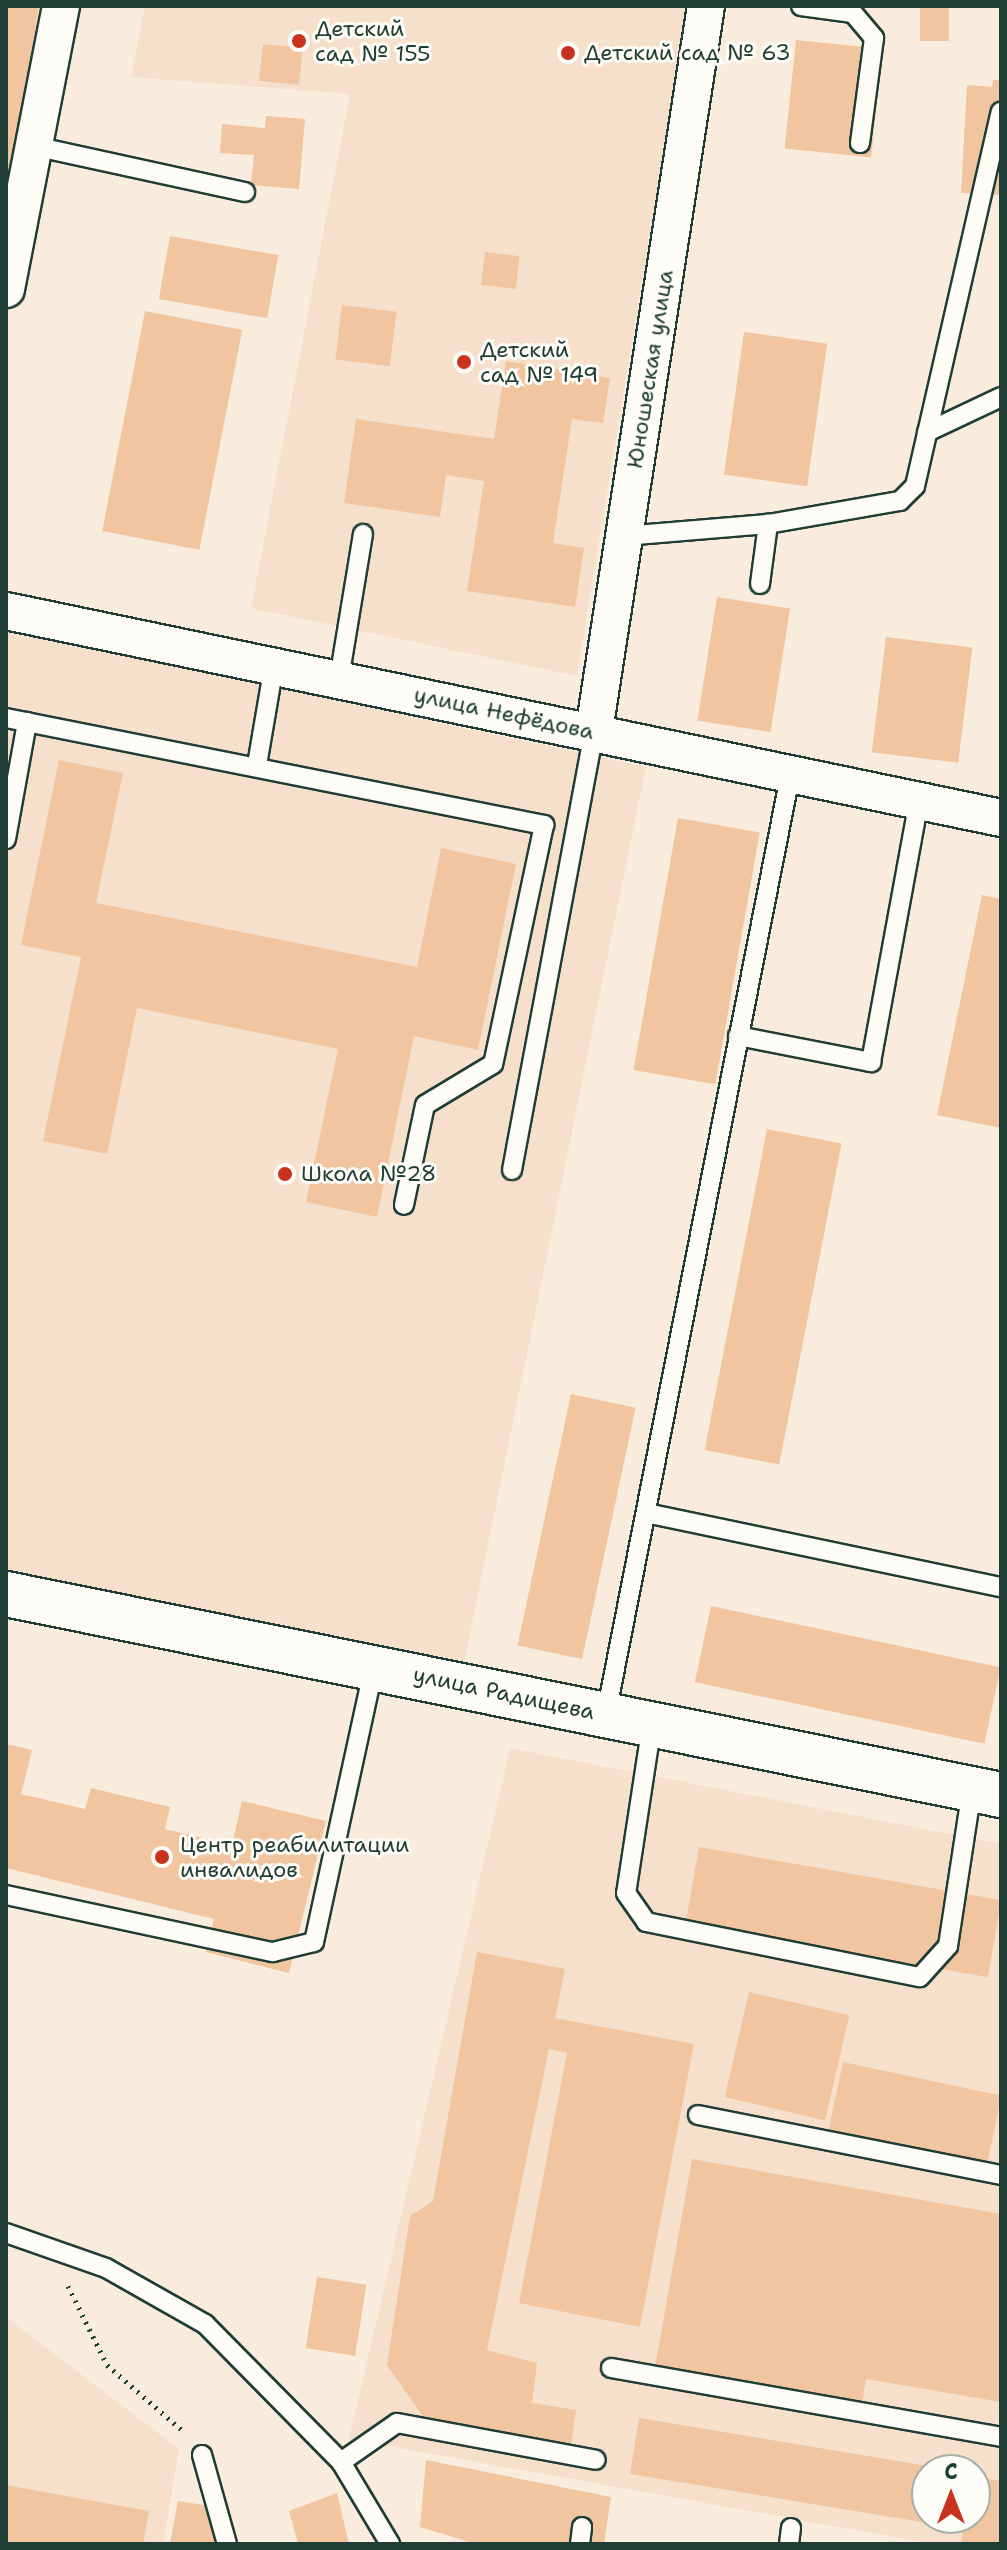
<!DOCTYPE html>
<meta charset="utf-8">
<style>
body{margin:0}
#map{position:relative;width:1007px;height:2550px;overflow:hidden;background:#f9ecdd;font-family:"Shantell Sans",sans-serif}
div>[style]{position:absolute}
.built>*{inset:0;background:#f6e0cb}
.building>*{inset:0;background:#f0c5a0;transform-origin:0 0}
.path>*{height:5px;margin-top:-2.5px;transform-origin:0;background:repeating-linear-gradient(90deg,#1f3d34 0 2px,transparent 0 8px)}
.roads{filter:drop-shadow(2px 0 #1f3d34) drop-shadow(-2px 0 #1f3d34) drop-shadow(0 2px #1f3d34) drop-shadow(0 -2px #1f3d34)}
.lane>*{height:18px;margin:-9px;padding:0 9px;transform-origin:9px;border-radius:9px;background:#fdfcf7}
.street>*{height:36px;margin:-18px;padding:0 18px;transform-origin:18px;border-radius:18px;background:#fdfcf7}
.secondary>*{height:44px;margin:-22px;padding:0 22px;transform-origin:22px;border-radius:22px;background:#fdfcf7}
.dots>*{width:22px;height:22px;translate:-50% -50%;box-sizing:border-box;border:4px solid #fdfcf7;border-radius:50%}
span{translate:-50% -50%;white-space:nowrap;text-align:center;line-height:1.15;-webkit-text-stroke:6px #fdfcf7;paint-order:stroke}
.poi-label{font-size:22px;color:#1f3d34}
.left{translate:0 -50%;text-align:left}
.street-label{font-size:22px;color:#1f3d34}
.frame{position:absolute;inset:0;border:8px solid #1f3d34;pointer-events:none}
.north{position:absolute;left:911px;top:2454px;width:80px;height:80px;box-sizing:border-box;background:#fdfcf7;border:2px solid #a4b0a9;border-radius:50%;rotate:0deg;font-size:22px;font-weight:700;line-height:32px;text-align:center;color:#1f3d34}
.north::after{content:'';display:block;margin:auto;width:28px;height:36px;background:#c8321e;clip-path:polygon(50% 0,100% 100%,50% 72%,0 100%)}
</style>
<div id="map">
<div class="built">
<div style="clip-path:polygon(145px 6px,687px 6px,577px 676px,251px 608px,350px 94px,131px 77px)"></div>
<div style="clip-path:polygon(6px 630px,646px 767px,462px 1674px,6px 1581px)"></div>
<div style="clip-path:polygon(evenodd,510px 1748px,1001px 1844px,1001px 2544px,934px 2544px,349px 2439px,510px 1748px,927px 2470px,975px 2470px,975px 2518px,927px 2518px,927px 2470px)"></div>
<div style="clip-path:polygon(6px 2317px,179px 2449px,163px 2544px,6px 2544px)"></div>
</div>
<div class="building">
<div style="clip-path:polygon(6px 6px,39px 6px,8px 198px,6px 197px)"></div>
<div style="left:920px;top:6px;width:29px;height:35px"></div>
<div style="left:796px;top:40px;width:87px;height:109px;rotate:6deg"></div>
<div style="left:263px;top:44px;width:40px;height:37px;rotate:6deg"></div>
<div style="clip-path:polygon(993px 80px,1001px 80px,1001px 195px,961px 193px,967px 85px,992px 87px)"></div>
<div style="clip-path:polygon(266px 116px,305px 119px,299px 189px,251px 185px,254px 155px,220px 153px,222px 124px,265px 128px)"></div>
<div style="left:170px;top:236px;width:110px;height:64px;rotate:10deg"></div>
<div style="left:485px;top:252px;width:35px;height:33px;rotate:7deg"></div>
<div style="left:342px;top:305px;width:55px;height:55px;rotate:7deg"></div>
<div style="left:145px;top:311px;width:99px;height:224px;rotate:11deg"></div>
<div style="left:744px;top:332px;width:84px;height:144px;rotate:8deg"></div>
<div style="clip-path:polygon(506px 361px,610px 378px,603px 423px,572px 419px,553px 543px,584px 548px,575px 607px,467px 591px,484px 481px,446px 475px,440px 517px,344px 503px,356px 419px,494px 439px)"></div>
<div style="left:717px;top:597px;width:74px;height:125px;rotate:9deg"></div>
<div style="left:886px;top:637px;width:87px;height:116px;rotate:7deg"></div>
<div style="clip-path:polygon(59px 760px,123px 773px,96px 903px,417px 967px,441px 848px,516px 864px,478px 1050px,414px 1036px,377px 1217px,306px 1202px,338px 1049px,137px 1008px,107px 1154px,43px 1141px,81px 957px,21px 945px)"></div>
<div style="left:678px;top:818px;width:83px;height:256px;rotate:10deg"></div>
<div style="clip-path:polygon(982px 895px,1001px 899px,1001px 1128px,937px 1115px)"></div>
<div style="left:767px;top:1129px;width:76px;height:327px;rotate:11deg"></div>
<div style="left:571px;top:1394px;width:66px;height:257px;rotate:12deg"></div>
<div style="left:711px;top:1606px;width:296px;height:78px;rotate:12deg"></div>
<div style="clip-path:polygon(6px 1744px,32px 1750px,21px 1794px,85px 1809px,91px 1788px,170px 1807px,165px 1829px,232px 1845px,242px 1801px,326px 1821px,289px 1973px,206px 1952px,214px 1919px,6px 1868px)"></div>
<div style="left:699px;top:1847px;width:307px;height:78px;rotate:10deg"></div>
<div style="clip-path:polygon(477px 1952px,565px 1969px,555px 2018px,694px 2044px,640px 2327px,519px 2303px,567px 2053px,549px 2049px,487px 2350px,537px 2363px,532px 2403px,576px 2410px,569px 2459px,433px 2431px,387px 2365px,410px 2216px,433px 2201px)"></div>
<div style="left:749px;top:1992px;width:103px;height:108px;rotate:13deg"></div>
<div style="left:843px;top:2062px;width:162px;height:71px;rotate:12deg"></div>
<div style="clip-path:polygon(692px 2159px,1001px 2214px,1001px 2402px,866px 2379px,862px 2403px,655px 2367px)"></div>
<div style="left:317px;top:2277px;width:50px;height:72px;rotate:9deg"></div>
<div style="clip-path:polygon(639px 2418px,940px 2468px,927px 2470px,927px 2518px,960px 2518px,959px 2528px,630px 2474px)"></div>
<div style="clip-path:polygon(426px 2460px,611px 2497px,604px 2544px,476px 2544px,420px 2527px)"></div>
<div style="clip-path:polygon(975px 2477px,1001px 2481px,1001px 2544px,961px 2544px,965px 2518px,975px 2518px)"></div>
<div style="clip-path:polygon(6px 2485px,149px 2511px,143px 2544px,6px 2544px)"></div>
<div style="clip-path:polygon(337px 2493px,349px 2544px,298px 2544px,289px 2511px)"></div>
<div style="clip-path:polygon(178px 2501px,222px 2508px,216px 2544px,170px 2544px)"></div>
</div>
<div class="path">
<div style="left:68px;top:2286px;width:88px;rotate:63.7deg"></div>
<div style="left:107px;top:2365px;width:102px;rotate:41deg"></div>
</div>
<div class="roads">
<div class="lane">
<div style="left:801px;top:6px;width:52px;rotate:7.7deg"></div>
<div style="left:853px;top:13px;width:33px;rotate:50deg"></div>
<div style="left:874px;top:38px;width:106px;rotate:97.6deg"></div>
<div style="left:34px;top:146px;width:216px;rotate:12.3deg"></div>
<div style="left:927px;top:432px;width:82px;rotate:-25.3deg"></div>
<div style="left:624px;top:536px;width:144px;rotate:-4.8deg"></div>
<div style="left:768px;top:524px;width:134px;rotate:-9.9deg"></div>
<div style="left:900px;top:501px;width:21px;rotate:-45deg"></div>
<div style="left:915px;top:486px;width:384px;rotate:-77.1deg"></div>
<div style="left:760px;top:584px;width:61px;rotate:-82.4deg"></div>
<div style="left:339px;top:679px;width:147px;rotate:-80.6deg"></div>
<div style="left:6px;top:718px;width:549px;rotate:11.25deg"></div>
<div style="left:544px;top:825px;width:244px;rotate:102deg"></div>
<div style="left:493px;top:1064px;width:79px;rotate:148.9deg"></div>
<div style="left:425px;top:1105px;width:102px;rotate:101.9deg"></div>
<div style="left:257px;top:765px;width:100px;rotate:-80.3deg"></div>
<div style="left:6px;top:839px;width:119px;rotate:-79.8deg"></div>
<div style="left:738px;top:1036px;width:136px;rotate:11.1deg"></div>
<div style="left:871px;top:1062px;width:266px;rotate:-79.6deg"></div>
<div style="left:512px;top:1170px;width:447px;rotate:-79.4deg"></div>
<div style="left:646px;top:1513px;width:363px;rotate:11.8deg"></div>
<div style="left:606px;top:1714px;width:956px;rotate:-78.9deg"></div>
<div style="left:652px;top:1724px;width:171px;rotate:98.7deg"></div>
<div style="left:626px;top:1893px;width:35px;rotate:55deg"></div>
<div style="left:646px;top:1922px;width:279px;rotate:11.4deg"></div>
<div style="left:920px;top:1977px;width:42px;rotate:-47.9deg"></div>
<div style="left:948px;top:1946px;width:159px;rotate:-81.3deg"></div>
<div style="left:6px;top:1895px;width:273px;rotate:12.1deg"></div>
<div style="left:273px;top:1952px;width:42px;rotate:-13.7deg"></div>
<div style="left:314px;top:1942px;width:281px;rotate:-77.7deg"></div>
<div style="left:698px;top:2115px;width:309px;rotate:11.2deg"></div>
<div style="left:6px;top:2233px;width:106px;rotate:19.3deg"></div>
<div style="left:106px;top:2268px;width:114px;rotate:29.5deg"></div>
<div style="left:205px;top:2324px;width:194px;rotate:45.4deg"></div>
<div style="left:341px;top:2462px;width:96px;rotate:59.1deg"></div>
<div style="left:611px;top:2368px;width:396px;rotate:10deg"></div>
<div style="left:202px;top:2455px;width:92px;rotate:74.3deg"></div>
<div style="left:341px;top:2462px;width:68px;rotate:-34.9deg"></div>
<div style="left:397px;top:2423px;width:202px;rotate:10.5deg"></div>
<div style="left:580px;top:2544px;width:17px;rotate:-83deg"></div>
<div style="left:789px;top:2544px;width:16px;rotate:-83deg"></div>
</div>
<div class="street">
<div style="left:6px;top:289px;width:288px;rotate:-79deg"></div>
<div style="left:6px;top:611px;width:1016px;rotate:11.75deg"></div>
<div style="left:594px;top:731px;width:734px;rotate:-81.22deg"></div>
</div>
<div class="secondary">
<div style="left:6px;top:1594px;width:1015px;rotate:11.42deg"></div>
</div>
</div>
<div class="dots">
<div style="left:299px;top:41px;background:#c8321e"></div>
<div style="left:568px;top:53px;background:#c8321e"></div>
<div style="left:464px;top:362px;background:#c8321e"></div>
<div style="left:285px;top:1174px;background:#c8321e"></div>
<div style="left:162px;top:1857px;background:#c8321e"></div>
</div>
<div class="poi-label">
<span class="left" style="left:315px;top:41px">Детский<br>сад № 155</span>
<span class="left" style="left:584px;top:53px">Детский сад № 63</span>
<span class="left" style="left:480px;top:362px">Детский<br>сад № 149</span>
<span class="left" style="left:301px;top:1174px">Школа №28</span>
<span class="left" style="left:180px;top:1857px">Центр реабилитации<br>инвалидов</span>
</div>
<div class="street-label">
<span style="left:650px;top:369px;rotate:-81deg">Юношеская улица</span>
<span style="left:504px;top:713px;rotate:12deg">улица Нефёдова</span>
<span style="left:504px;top:1693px;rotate:12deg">улица Радищева</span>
</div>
<div class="frame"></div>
<div class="north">С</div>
</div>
